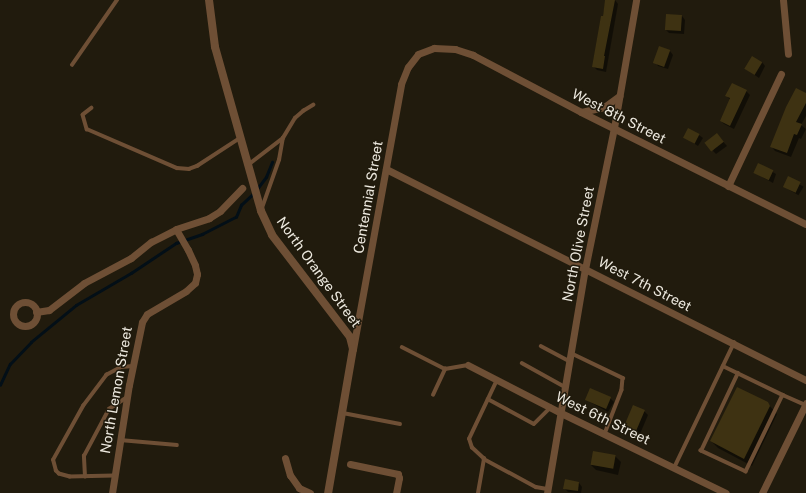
<!DOCTYPE html>
<style>
body{margin:0}
#map{position:relative;width:806px;height:493px;overflow:hidden;background:#211b0d;font-family:"Public Sans",sans-serif}
div>[style]{position:absolute}
.shadow>*{inset:0;background:#0007;transform-origin:0 0}
.stream>*{height:2.5px;margin:-1.25px;padding:0 1.25px;transform-origin:1.25px;border-radius:1.25px;background:#030f17}
.building>*{inset:0;background:#3e3212;transform-origin:0 0}
.service>*{height:3.5px;margin:-1.75px;padding:0 1.75px;transform-origin:1.75px;border-radius:1.75px;background:#6e4f35}
.minor>*{height:7px;margin:-3.5px;padding:0 3.5px;transform-origin:3.5px;border-radius:3.5px;background:#6e4f35}
.minor>.ring{margin:-3.5px;padding:0;box-sizing:content-box;background:none;border:7px solid #6e4f35;border-radius:50%}
.tertiary>*{height:8px;margin:-4px;padding:0 4px;transform-origin:4px;border-radius:4px;background:#6e4f35}
span{translate:-50% -50%;white-space:nowrap;text-align:center;line-height:1.15;-webkit-text-stroke:3px #211b0d;paint-order:stroke}
.street-label{font-size:14px;color:#ede9df}
</style>
<div id="map">
<div class="shadow">
<div style="clip-path:polygon(606px 0,615px 0,618px 4px,606px 72px,597px 70px,593px 66px)"></div>
<div style="clip-path:polygon(682px 16px,685px 20px,684px 34px,669px 33px,665px 29px)"></div>
<div style="clip-path:polygon(660px 48px,670px 51px,673px 55px,668px 69px,658px 66px,655px 62px)"></div>
<div style="clip-path:polygon(762px 62px,765px 66px,759px 78px,746px 69px)"></div>
<div style="clip-path:polygon(746px 91px,750px 95px,734px 129px,724px 124px,721px 121px,730px 100px,727px 96px)"></div>
<div style="clip-path:polygon(806px 94px,806px 116px,801px 125px,806px 129px,801px 139px,799px 138px,791px 157px,775px 151px,771px 146px)"></div>
<div style="clip-path:polygon(699px 135px,703px 138px,698px 146px,684px 137px)"></div>
<div style="clip-path:polygon(720px 138px,727px 146px,716px 154px,713px 151px)"></div>
<div style="clip-path:polygon(759px 164px,776px 174px,773px 183px,755px 173px)"></div>
<div style="left:789px;top:178px;width:17px;height:10px;rotate:31deg"></div>
<div style="clip-path:polygon(610px 398px,614px 402px,608px 412px,586px 400px)"></div>
<div style="clip-path:polygon(767px 403px,777px 414px,752px 466px,718px 448px,711px 441px)"></div>
<div style="clip-path:polygon(644px 411px,648px 415px,640px 434px,625px 425px)"></div>
<div style="clip-path:polygon(615px 456px,621px 462px,618px 475px,596px 470px,591px 465px)"></div>
<div style="clip-path:polygon(566px 481px,579px 483px,582px 487px,581px 493px,568px 492px,564px 488px)"></div>
</div>
<div class="stream">
<div style="left:257px;top:189px;width:15px;rotate:-53deg"></div>
<div style="left:266px;top:177px;width:16px;rotate:-68deg"></div>
<div style="left:0;top:385px;width:23px;rotate:-65deg"></div>
<div style="left:10px;top:364px;width:30px;rotate:-46deg"></div>
<div style="left:31px;top:342px;width:58px;rotate:-39.4deg"></div>
<div style="left:76px;top:305px;width:64px;rotate:-30.2deg"></div>
<div style="left:131px;top:273px;width:54px;rotate:-33.7deg"></div>
<div style="left:176px;top:243px;width:28px;rotate:-19deg"></div>
<div style="left:202px;top:234px;width:38px;rotate:-27deg"></div>
<div style="left:236px;top:217px;width:13px;rotate:-67deg"></div>
<div style="left:241px;top:205px;width:18px;rotate:-43deg"></div>
</div>
<div class="building">
<div style="clip-path:polygon(605px 0,615px 0,604px 56px,605px 56px,603px 69px,592px 67px,601px 16px,603px 16px)"></div>
<div style="left:666px;top:14px;width:16px;height:16px;rotate:4deg"></div>
<div style="left:659px;top:46px;width:12px;height:18px;rotate:20deg"></div>
<div style="left:752px;top:56px;width:12px;height:15px;rotate:31deg"></div>
<div style="clip-path:polygon(732px 83px,747px 90px,730px 126px,720px 121px,730px 98px,725px 96px)"></div>
<div style="clip-path:polygon(796px 88px,806px 93px,806px 103px,796px 122px,802px 124px,797px 135px,794px 134px,787px 153px,770px 147px,786px 107px)"></div>
<div style="left:688px;top:128px;width:13px;height:11px;rotate:27deg"></div>
<div style="left:717px;top:133px;width:11px;height:16px;rotate:52deg"></div>
<div style="left:758px;top:163px;width:17px;height:11px;rotate:25deg"></div>
<div style="left:788px;top:176px;width:14px;height:12px;rotate:25deg"></div>
<div style="clip-path:polygon(737px 387px,768px 402px,770px 406px,744px 459px,710px 441px)"></div>
<div style="left:590px;top:388px;width:23px;height:13px;rotate:23deg"></div>
<div style="left:633px;top:405px;width:13px;height:23px;rotate:23deg"></div>
<div style="left:593px;top:451px;width:23px;height:14px;rotate:10deg"></div>
<div style="clip-path:polygon(565px 479px,579px 482px,578px 491px,563px 489px)"></div>
</div>
<div class="service">
<div style="left:72px;top:65px;width:79px;rotate:-55.3deg"></div>
<div style="left:92px;top:108px;width:11px;rotate:142deg"></div>
<div style="left:83px;top:115px;width:15px;rotate:74deg"></div>
<div style="left:87px;top:129px;width:98px;rotate:23.4deg"></div>
<div style="left:177px;top:168px;width:12px;rotate:5deg"></div>
<div style="left:189px;top:169px;width:9px;rotate:-21deg"></div>
<div style="left:197px;top:166px;width:51px;rotate:-33.1deg"></div>
<div style="left:248px;top:165px;width:44px;rotate:-37.6deg"></div>
<div style="left:283px;top:138px;width:23px;rotate:-59deg"></div>
<div style="left:295px;top:118px;width:11px;rotate:-41deg"></div>
<div style="left:303px;top:111px;width:12px;rotate:-31deg"></div>
<div style="left:262px;top:208px;width:51px;rotate:-70.5deg"></div>
<div style="left:279px;top:160px;width:22px;rotate:-80deg"></div>
<div style="left:541px;top:346px;width:32px;rotate:28deg"></div>
<div style="left:402px;top:347px;width:48px;rotate:27.1deg"></div>
<div style="left:445px;top:369px;width:23px;rotate:-10deg"></div>
<div style="left:571px;top:353px;width:58px;rotate:25.7deg"></div>
<div style="left:623px;top:378px;width:12px;rotate:95deg"></div>
<div style="left:622px;top:390px;width:47px;rotate:111.1deg"></div>
<div style="left:522px;top:363px;width:49px;rotate:29.2deg"></div>
<div style="left:723px;top:366px;width:67px;rotate:25.8deg"></div>
<div style="left:783px;top:395px;width:85px;rotate:115.7deg"></div>
<div style="left:746px;top:472px;width:50px;rotate:-155deg"></div>
<div style="left:701px;top:451px;width:86px;rotate:-64.6deg"></div>
<div style="left:433px;top:395px;width:29px;rotate:-65deg"></div>
<div style="left:783px;top:395px;width:24px;rotate:24deg"></div>
<div style="left:488px;top:399px;width:52px;rotate:28.5deg"></div>
<div style="left:534px;top:424px;width:24px;rotate:-45deg"></div>
<div style="left:343px;top:413px;width:58px;rotate:10.9deg"></div>
<div style="left:120px;top:440px;width:57px;rotate:5deg"></div>
<div style="left:484px;top:459px;width:16px;rotate:-137deg"></div>
<div style="left:472px;top:448px;width:9px;rotate:-108deg"></div>
<div style="left:469px;top:439px;width:65px;rotate:-64.6deg"></div>
<div style="left:674px;top:468px;width:139px;rotate:-64.4deg"></div>
<div style="left:114px;top:476px;width:44px;rotate:178.7deg"></div>
<div style="left:70px;top:477px;width:11px;rotate:-165deg"></div>
<div style="left:59px;top:474px;width:4px;rotate:-135deg"></div>
<div style="left:56px;top:471px;width:11px;rotate:-105deg"></div>
<div style="left:53px;top:460px;width:62px;rotate:-60.9deg"></div>
<div style="left:83px;top:406px;width:39px;rotate:-53deg"></div>
<div style="left:106px;top:375px;width:17px;rotate:-28deg"></div>
<div style="left:121px;top:367px;width:12px;rotate:-5deg"></div>
<div style="left:85px;top:477px;width:21px;rotate:-93deg"></div>
<div style="left:84px;top:456px;width:53px;rotate:-62deg"></div>
<div style="left:109px;top:409px;width:20px;rotate:-33deg"></div>
<div style="left:478px;top:493px;width:35px;rotate:-80deg"></div>
<div style="left:484px;top:459px;width:59px;rotate:28.3deg"></div>
<div style="left:536px;top:487px;width:11px;rotate:10deg"></div>
</div>
<div class="minor">
<div style="left:783px;top:0;width:54px;rotate:84.7deg"></div>
<div style="left:581px;top:112px;width:24px;rotate:-12deg"></div>
<div style="left:604px;top:107px;width:19px;rotate:-36deg"></div>
<div style="left:386px;top:169px;width:470px;rotate:26.7deg"></div>
<div style="left:728px;top:186px;width:124px;rotate:-64.7deg"></div>
<div class="ring" style="left:13px;top:302px;width:17px;height:17px"></div>
<div style="left:36px;top:312px;width:13px;rotate:-9deg"></div>
<div style="left:49px;top:310px;width:44px;rotate:-37.6deg"></div>
<div style="left:84px;top:283px;width:53px;rotate:-28deg"></div>
<div style="left:131px;top:258px;width:26px;rotate:-39deg"></div>
<div style="left:151px;top:242px;width:28px;rotate:-27deg"></div>
<div style="left:176px;top:229px;width:35px;rotate:-18deg"></div>
<div style="left:209px;top:218px;width:13px;rotate:-32deg"></div>
<div style="left:220px;top:211px;width:32px;rotate:-46deg"></div>
<div style="left:353px;top:349px;width:269px;rotate:-79.7deg"></div>
<div style="left:401px;top:84px;width:18px;rotate:-68deg"></div>
<div style="left:408px;top:67px;width:16px;rotate:-52deg"></div>
<div style="left:418px;top:54px;width:17px;rotate:-21deg"></div>
<div style="left:434px;top:48px;width:21px;rotate:3deg"></div>
<div style="left:455px;top:49px;width:19px;rotate:18deg"></div>
<div style="left:473px;top:55px;width:122px;rotate:27.8deg"></div>
<div style="left:581px;top:112px;width:251px;rotate:26.5deg"></div>
<div style="left:468px;top:365px;width:105px;rotate:27.3deg"></div>
<div style="left:561px;top:413px;width:183px;rotate:25.9deg"></div>
<div style="left:285px;top:458px;width:18px;rotate:74deg"></div>
<div style="left:290px;top:475px;width:16px;rotate:55deg"></div>
<div style="left:299px;top:488px;width:12px;rotate:24deg"></div>
<div style="left:350px;top:464px;width:49px;rotate:11.8deg"></div>
<div style="left:398px;top:474px;width:4px;rotate:76deg"></div>
<div style="left:399px;top:478px;width:15px;rotate:101deg"></div>
<div style="left:112px;top:493px;width:109px;rotate:-81.1deg"></div>
<div style="left:129px;top:385px;width:64px;rotate:-78.3deg"></div>
<div style="left:142px;top:322px;width:9px;rotate:-58deg"></div>
<div style="left:147px;top:314px;width:45px;rotate:-30.5deg"></div>
<div style="left:186px;top:291px;width:12px;rotate:-42deg"></div>
<div style="left:195px;top:283px;width:9px;rotate:-77deg"></div>
<div style="left:197px;top:274px;width:9px;rotate:-103deg"></div>
<div style="left:195px;top:265px;width:17px;rotate:-115deg"></div>
<div style="left:188px;top:250px;width:24px;rotate:-120deg"></div>
<div style="left:547px;top:493px;width:227px;rotate:-80.4deg"></div>
<div style="left:585px;top:269px;width:144px;rotate:-78.4deg"></div>
<div style="left:614px;top:128px;width:130px;rotate:-80.2deg"></div>
<div style="left:762px;top:493px;width:100px;rotate:-63.9deg"></div>
</div>
<div class="tertiary">
<div style="left:209px;top:0;width:47px;rotate:82.7deg"></div>
<div style="left:215px;top:47px;width:170px;rotate:74.3deg"></div>
<div style="left:261px;top:211px;width:26px;rotate:65deg"></div>
<div style="left:272px;top:235px;width:128px;rotate:52.6deg"></div>
<div style="left:350px;top:337px;width:12px;rotate:76deg"></div>
<div style="left:353px;top:349px;width:146px;rotate:99.8deg"></div>
</div>
<div class="street-label">
<span style="left:619px;top:116px;rotate:27deg">West 8th Street</span>
<span style="left:368px;top:197px;rotate:-80deg">Centennial Street</span>
<span style="left:578px;top:244px;rotate:-79deg">North Olive Street</span>
<span style="left:319px;top:272px;rotate:54deg">North Orange Street</span>
<span style="left:645px;top:284px;rotate:27deg">West 7th Street</span>
<span style="left:116px;top:390px;rotate:-80deg">North Lemon Street</span>
<span style="left:603px;top:418px;rotate:26deg">West 6th Street</span>
</div>
</div>
